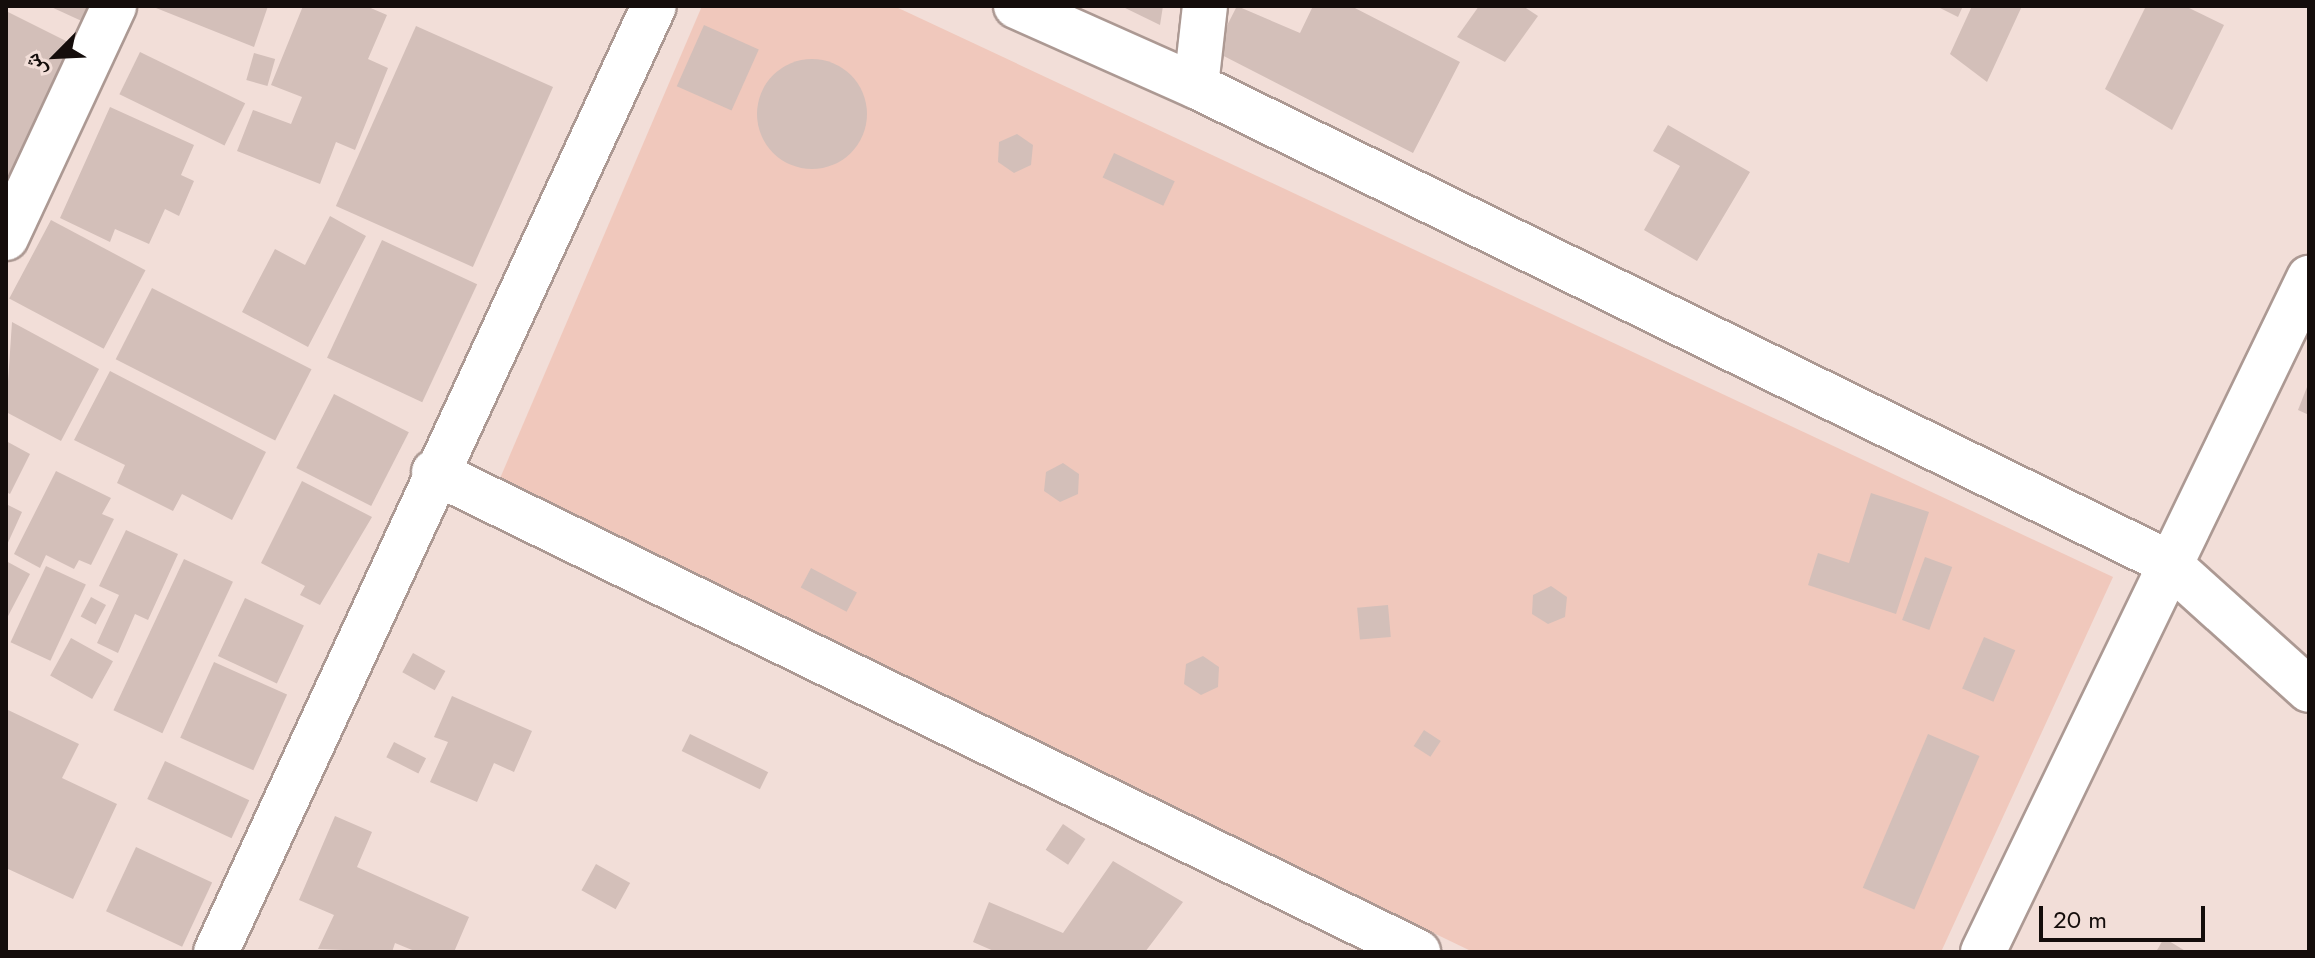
<!DOCTYPE html>
<meta charset="utf-8">
<style>
body{margin:0}
#map{position:relative;width:2315px;height:958px;overflow:hidden;background:#f2ded8;font-family:Jost,"Noto Naskh Arabic",sans-serif}
div>[style]{position:absolute}
.green>*{inset:0;background:#f0c8bc}
.building>*{inset:0;background:#d3bfb9;transform-origin:0 0}
.round{border-radius:50%}
.roads{filter:drop-shadow(2px 0 #ac9993) drop-shadow(-2px 0 #ac9993) drop-shadow(0 2px #ac9993) drop-shadow(0 -2px #ac9993)}
.minor>*{height:44px;margin:-22px;padding:0 22px;transform-origin:22px;border-radius:22px;background:#fff}
span{translate:-50% -50%;white-space:nowrap;text-align:center;line-height:1.15;-webkit-text-stroke:8px #f2ded8;paint-order:stroke}
.frame{position:absolute;inset:0;border:8px solid #140d0b;pointer-events:none}
.north{position:absolute;left:16px;top:16px;width:80px;height:80px;-webkit-text-stroke:6px #f2ded8;paint-order:stroke;rotate:246deg;font-size:22px;font-weight:700;line-height:32px;text-align:center;color:#140d0b}
.north::after{content:'';display:block;margin:auto;width:28px;height:36px;background:#140d0b;clip-path:polygon(50% 0,100% 100%,50% 72%,0 100%)}
.scale{position:absolute;left:2039px;top:906px;width:166px;height:36px;box-sizing:border-box;border:4px solid #140d0b;border-top:0;padding-left:10px;font-size:24px;line-height:28px;white-space:nowrap;color:#140d0b;-webkit-text-stroke:6px #f2ded8;paint-order:stroke}
</style>
<div id="map">
<div class="green">
<div style="clip-path:polygon(702px 6px,894px 6px,2113px 577px,1941px 952px,1473px 952px,498px 483px)"></div>
</div>
<div class="building">
<div style="clip-path:polygon(49px 6px,94px 6px,86px 23px)"></div>
<div style="clip-path:polygon(151px 6px,268px 6px,254px 47px)"></div>
<div style="clip-path:polygon(303px 6px,366px 6px,387px 15px,368px 59px,388px 68px,355px 150px,336px 142px,320px 184px,237px 151px,253px 110px,291px 124px,302px 97px,271px 85px)"></div>
<div style="clip-path:polygon(1121px 6px,1163px 6px,1160px 25px)"></div>
<div style="clip-path:polygon(1237px 6px,1300px 33px,1313px 6px,1351px 6px,1460px 62px,1413px 153px,1214px 51px)"></div>
<div style="clip-path:polygon(1479px 6px,1523px 6px,1538px 16px,1505px 62px,1457px 37px)"></div>
<div style="clip-path:polygon(1936px 6px,1963px 6px,1958px 17px)"></div>
<div style="clip-path:polygon(1972px 6px,2022px 6px,1987px 82px,1950px 54px)"></div>
<div style="clip-path:polygon(2146px 6px,2185px 6px,2224px 25px,2172px 130px,2105px 89px)"></div>
<div style="clip-path:polygon(6px 11px,72px 44px,9px 175px,6px 173px)"></div>
<div style="left:704px;top:25px;width:60px;height:67px;rotate:24deg"></div>
<div style="left:416px;top:26px;width:150px;height:197px;rotate:24deg"></div>
<div style="left:140px;top:52px;width:117px;height:47px;rotate:26deg"></div>
<div style="left:254px;top:53px;width:22px;height:28px;rotate:16deg"></div>
<div class="round" style="left:757px;top:59px;width:110px;height:110px"></div>
<div style="clip-path:polygon(110px 107px,194px 145px,181px 175px,194px 181px,179px 216px,165px 209px,149px 244px,115px 229px,110px 242px,60px 218px)"></div>
<div style="clip-path:polygon(1668px 125px,1750px 172px,1697px 261px,1644px 230px,1680px 166px,1653px 151px)"></div>
<div style="clip-path:polygon(1017px 134px,1033px 145px,1031px 165px,1014px 173px,998px 162px,999px 142px)"></div>
<div style="left:1114px;top:153px;width:67px;height:27px;rotate:25deg"></div>
<div style="clip-path:polygon(330px 216px,366px 236px,308px 347px,242px 312px,275px 249px,305px 265px)"></div>
<div style="left:51px;top:220px;width:107px;height:89px;rotate:28deg"></div>
<div style="left:382px;top:240px;width:105px;height:130px;rotate:25deg"></div>
<div style="left:152px;top:288px;width:179px;height:80px;rotate:27deg"></div>
<div style="clip-path:polygon(12px 322px,99px 369px,61px 441px,6px 412px)"></div>
<div style="clip-path:polygon(110px 371px,266px 452px,232px 520px,182px 494px,173px 511px,117px 483px,125px 465px,74px 440px)"></div>
<div style="clip-path:polygon(2309px 382px,2309px 415px,2298px 410px)"></div>
<div style="left:334px;top:394px;width:84px;height:83px;rotate:27deg"></div>
<div style="clip-path:polygon(6px 441px,30px 454px,10px 494px,6px 492px)"></div>
<div style="clip-path:polygon(1063px 463px,1079px 474px,1078px 494px,1060px 502px,1044px 491px,1046px 472px)"></div>
<div style="clip-path:polygon(56px 471px,111px 498px,102px 514px,114px 519px,91px 565px,79px 560px,74px 569px,46px 555px,40px 568px,14px 554px)"></div>
<div style="clip-path:polygon(302px 481px,372px 517px,320px 605px,300px 595px,305px 586px,261px 563px)"></div>
<div style="clip-path:polygon(1871px 493px,1929px 512px,1896px 614px,1808px 585px,1818px 553px,1849px 563px)"></div>
<div style="clip-path:polygon(6px 504px,22px 512px,6px 547px)"></div>
<div style="clip-path:polygon(126px 530px,178px 554px,148px 620px,135px 614px,118px 653px,97px 643px,119px 595px,99px 586px)"></div>
<div style="left:1925px;top:557px;width:29px;height:67px;rotate:20deg"></div>
<div style="left:184px;top:559px;width:54px;height:167px;rotate:25deg"></div>
<div style="clip-path:polygon(6px 561px,30px 574px,6px 620px)"></div>
<div style="left:46px;top:566px;width:44px;height:84px;rotate:25deg"></div>
<div style="left:811px;top:568px;width:52px;height:22px;rotate:28deg"></div>
<div style="clip-path:polygon(1551px 586px,1567px 597px,1565px 617px,1548px 624px,1532px 614px,1533px 595px)"></div>
<div style="left:91px;top:597px;width:17px;height:22px;rotate:28deg"></div>
<div style="left:245px;top:598px;width:65px;height:64px;rotate:25deg"></div>
<div style="left:1388px;top:605px;width:32px;height:31px;rotate:85deg"></div>
<div style="left:1984px;top:637px;width:34px;height:56px;rotate:23deg"></div>
<div style="left:71px;top:638px;width:48px;height:43px;rotate:29deg"></div>
<div style="left:413px;top:653px;width:37px;height:22px;rotate:29deg"></div>
<div style="clip-path:polygon(1203px 656px,1219px 667px,1218px 687px,1201px 695px,1184px 684px,1186px 664px)"></div>
<div style="left:214px;top:662px;width:80px;height:83px;rotate:24deg"></div>
<div style="clip-path:polygon(452px 696px,532px 731px,514px 772px,494px 763px,477px 802px,430px 782px,448px 742px,434px 737px)"></div>
<div style="clip-path:polygon(6px 709px,79px 744px,62px 778px,117px 804px,73px 899px,6px 868px)"></div>
<div style="left:1424px;top:730px;width:20px;height:19px;rotate:33deg"></div>
<div style="left:690px;top:734px;width:87px;height:19px;rotate:26deg"></div>
<div style="left:1928px;top:734px;width:56px;height:167px;rotate:23deg"></div>
<div style="left:394px;top:742px;width:36px;height:17px;rotate:27deg"></div>
<div style="left:165px;top:761px;width:93px;height:42px;rotate:25deg"></div>
<div style="clip-path:polygon(335px 816px,372px 832px,357px 867px,469px 917px,454px 952px,417px 952px,395px 943px,392px 952px,318px 949px,334px 915px,299px 900px)"></div>
<div style="left:1063px;top:824px;width:27px;height:31px;rotate:34deg"></div>
<div style="left:136px;top:847px;width:84px;height:71px;rotate:25deg"></div>
<div style="clip-path:polygon(1113px 861px,1183px 902px,1145px 952px,996px 952px,973px 942px,989px 902px,1063px 933px)"></div>
<div style="left:596px;top:864px;width:39px;height:30px;rotate:29deg"></div>
<div style="clip-path:polygon(2164px 938px,2187px 952px,2156px 952px)"></div>
</div>
<div class="roads">
<div class="minor">
<div style="left:1016px;top:6px;width:197px;rotate:24deg"></div>
<div style="left:1196px;top:86px;width:1081px;rotate:26.11deg"></div>
<div style="left:2167px;top:562px;width:191px;rotate:42deg"></div>
<div style="left:1196px;top:86px;width:81px;rotate:-83.6deg"></div>
<div style="left:6px;top:238px;width:256px;rotate:-65deg"></div>
<div style="left:434px;top:472px;width:1095px;rotate:26deg"></div>
<div style="left:216px;top:952px;width:1042px;rotate:-65.16deg"></div>
<div style="left:1983px;top:952px;width:749px;rotate:-64.19deg"></div>
</div>
</div>
<div class="frame"></div>
<div class="north">ش</div>
<div class="scale">20 m</div>
</div>
